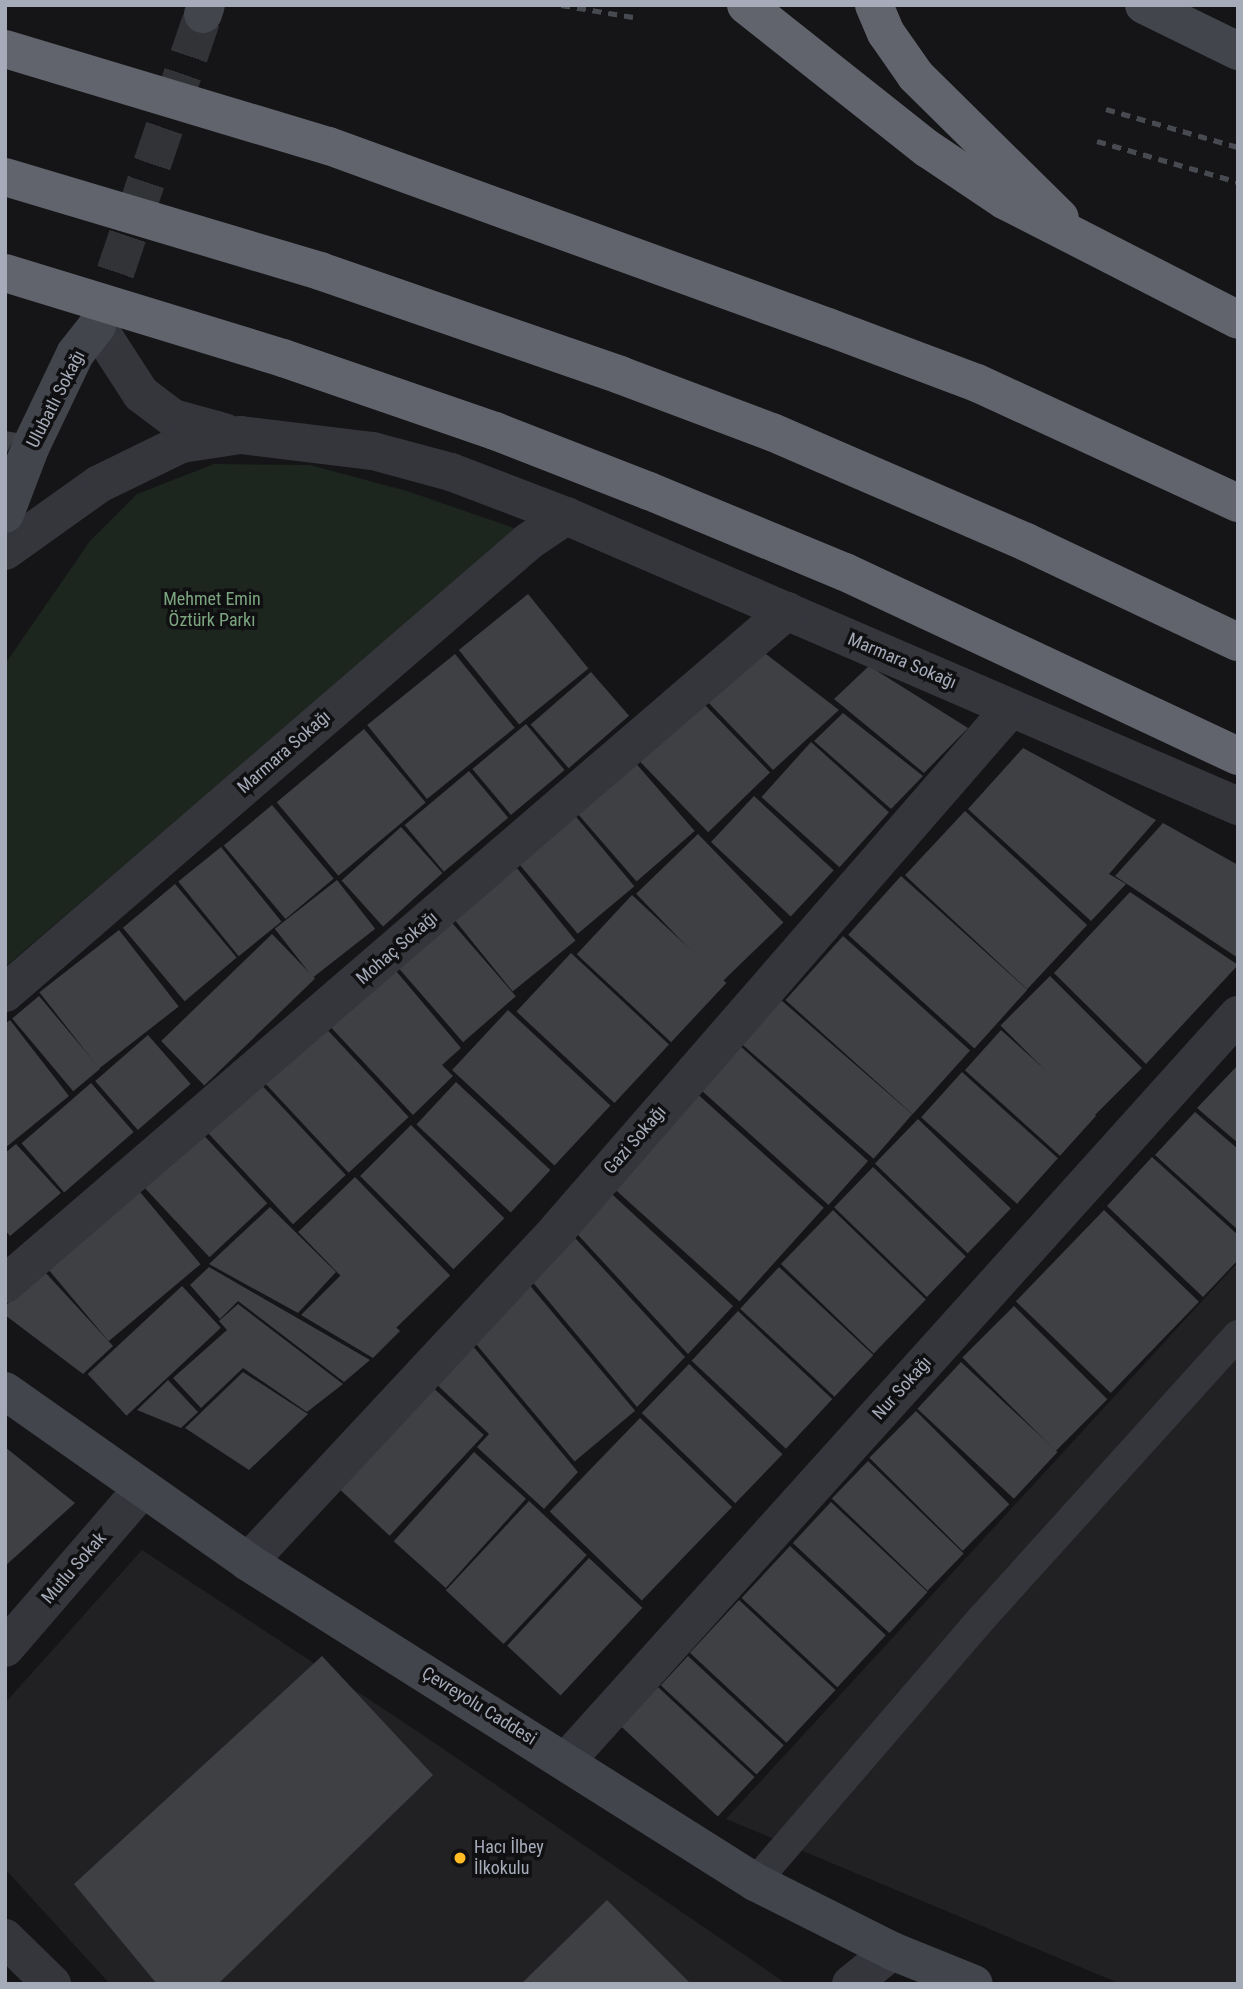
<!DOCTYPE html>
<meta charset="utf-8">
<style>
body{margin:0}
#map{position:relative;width:1243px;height:1989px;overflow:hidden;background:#151517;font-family:"Roboto Condensed",sans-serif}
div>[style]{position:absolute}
.built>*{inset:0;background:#212124}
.green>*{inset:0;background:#1c251e}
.building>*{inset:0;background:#3e4044;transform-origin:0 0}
.secondary-tunnel>*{height:38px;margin-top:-19px;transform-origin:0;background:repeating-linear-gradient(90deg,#323337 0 38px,transparent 0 57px)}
.lane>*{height:30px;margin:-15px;padding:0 15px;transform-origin:15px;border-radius:15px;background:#35363c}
.street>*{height:38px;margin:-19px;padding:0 19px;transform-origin:19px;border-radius:19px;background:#35363c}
.secondary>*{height:38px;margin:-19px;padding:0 19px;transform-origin:19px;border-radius:19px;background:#43454c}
.highway>*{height:38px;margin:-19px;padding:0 19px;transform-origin:19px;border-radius:19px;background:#61646d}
.rail>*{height:5px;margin-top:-2.5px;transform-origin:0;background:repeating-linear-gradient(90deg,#484a51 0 9px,transparent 0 16px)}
.dots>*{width:19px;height:19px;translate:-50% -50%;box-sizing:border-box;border:4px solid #101012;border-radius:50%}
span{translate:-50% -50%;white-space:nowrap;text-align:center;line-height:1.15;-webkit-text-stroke:7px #101012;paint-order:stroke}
.street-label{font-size:18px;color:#a5abb8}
.park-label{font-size:18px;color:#7ba57f}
.poi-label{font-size:18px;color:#a5abb8}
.left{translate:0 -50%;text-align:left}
.frame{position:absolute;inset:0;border:7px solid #a5abb8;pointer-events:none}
</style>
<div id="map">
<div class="built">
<div style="clip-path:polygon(1238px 1262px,1238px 1984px,1121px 1984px,726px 1819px)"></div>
<div style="clip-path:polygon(142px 1550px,420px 1733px,787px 1984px,110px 1984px,5px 1869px,5px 1703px)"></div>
</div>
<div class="green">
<div style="clip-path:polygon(214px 464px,310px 465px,407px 491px,517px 529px,5px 967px,5px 664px,90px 541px,137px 494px)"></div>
</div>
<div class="building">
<div style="clip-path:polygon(5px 431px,17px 433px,5px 456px)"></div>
<div style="left:528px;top:594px;width:96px;height:89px;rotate:51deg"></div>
<div style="clip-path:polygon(762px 651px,839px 710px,773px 770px,705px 699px)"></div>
<div style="left:455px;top:654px;width:95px;height:113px;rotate:51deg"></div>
<div style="clip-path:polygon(869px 666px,968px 728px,924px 773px,834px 699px)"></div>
<div style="left:591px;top:672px;width:58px;height:80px;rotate:49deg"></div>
<div style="left:702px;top:702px;width:98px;height:86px;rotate:46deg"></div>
<div style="clip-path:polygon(843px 713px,923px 776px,891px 809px,814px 741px)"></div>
<div style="left:526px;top:724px;width:60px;height:70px;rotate:50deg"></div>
<div style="left:364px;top:729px;width:96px;height:114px;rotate:50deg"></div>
<div style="left:811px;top:742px;width:105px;height:74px;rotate:42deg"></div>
<div style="clip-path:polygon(1023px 748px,1156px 820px,1109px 874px,1126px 884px,1091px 921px,968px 809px)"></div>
<div style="left:633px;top:760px;width:94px;height:77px;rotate:49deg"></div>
<div style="left:469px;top:771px;width:61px;height:84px;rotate:50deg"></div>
<div style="left:754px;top:796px;width:109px;height:63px;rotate:43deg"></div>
<div style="left:272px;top:805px;width:96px;height:63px;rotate:50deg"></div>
<div style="left:965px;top:811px;width:167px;height:88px;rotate:43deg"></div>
<div style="left:572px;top:812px;width:97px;height:74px;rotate:50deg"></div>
<div style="clip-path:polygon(1163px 823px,1238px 865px,1238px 958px,1115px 876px)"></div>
<div style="left:401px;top:827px;width:62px;height:80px;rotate:48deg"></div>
<div style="left:698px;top:834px;width:123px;height:86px;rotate:46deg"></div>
<div style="left:221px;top:847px;width:96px;height:55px;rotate:51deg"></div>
<div style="left:512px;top:862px;width:101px;height:81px;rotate:51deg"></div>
<div style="left:901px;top:876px;width:170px;height:79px;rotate:42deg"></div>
<div style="left:337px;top:880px;width:62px;height:79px;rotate:52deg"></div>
<div style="left:175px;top:884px;width:96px;height:68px;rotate:50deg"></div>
<div style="clip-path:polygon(1130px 892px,1238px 965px,1146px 1064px,1054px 973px)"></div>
<div style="left:632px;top:895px;width:129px;height:81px;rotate:43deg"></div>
<div style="left:447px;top:917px;width:105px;height:70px;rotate:49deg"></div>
<div style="left:119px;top:930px;width:97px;height:101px;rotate:52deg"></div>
<div style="left:272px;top:934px;width:62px;height:154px;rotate:46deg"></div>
<div style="left:843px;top:936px;width:171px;height:86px;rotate:42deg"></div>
<div style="left:571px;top:953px;width:134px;height:80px;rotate:43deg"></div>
<div style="clip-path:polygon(391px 965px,461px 1048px,442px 1065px,453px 1076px,413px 1115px,325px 1021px)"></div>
<div style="left:1050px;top:976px;width:130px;height:70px;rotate:45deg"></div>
<div style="left:39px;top:996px;width:95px;height:35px;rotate:50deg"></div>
<div style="left:781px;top:1000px;width:174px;height:59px;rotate:41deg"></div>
<div style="left:508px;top:1010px;width:140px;height:82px;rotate:43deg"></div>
<div style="clip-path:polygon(10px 1020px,69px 1096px,5px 1148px,5px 1024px)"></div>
<div style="left:322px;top:1024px;width:127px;height:82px;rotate:47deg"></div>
<div style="left:1001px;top:1030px;width:128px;height:54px;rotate:42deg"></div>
<div style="left:148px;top:1035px;width:65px;height:70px;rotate:49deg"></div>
<div style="left:738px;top:1044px;width:175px;height:59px;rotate:42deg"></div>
<div style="clip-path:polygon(1238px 1065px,1238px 1143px,1197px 1108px)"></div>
<div style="left:962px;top:1072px;width:129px;height:61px;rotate:42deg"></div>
<div style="left:257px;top:1080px;width:130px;height:72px;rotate:47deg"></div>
<div style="left:456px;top:1082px;width:129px;height:58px;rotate:43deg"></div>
<div style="left:91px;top:1083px;width:65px;height:92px;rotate:49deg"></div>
<div style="left:693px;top:1090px;width:176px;height:126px;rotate:42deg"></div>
<div style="clip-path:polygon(1195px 1112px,1238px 1149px,1238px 1230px,1155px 1155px)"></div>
<div style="left:918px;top:1119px;width:129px;height:62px;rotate:44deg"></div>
<div style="left:411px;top:1125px;width:132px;height:72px;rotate:45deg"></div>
<div style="left:197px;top:1128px;width:103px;height:79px;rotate:47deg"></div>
<div style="clip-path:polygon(16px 1144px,61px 1193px,10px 1236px,5px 1230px,5px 1153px)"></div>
<div style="clip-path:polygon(1152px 1157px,1238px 1235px,1238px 1260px,1203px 1297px,1107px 1206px)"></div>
<div style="left:873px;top:1167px;width:129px;height:56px;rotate:44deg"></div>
<div style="left:355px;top:1177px;width:137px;height:79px;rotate:46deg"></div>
<div style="clip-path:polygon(602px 1185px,733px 1306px,688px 1354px,568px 1224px)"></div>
<div style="left:135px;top:1186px;width:102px;height:120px;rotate:50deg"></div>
<div style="clip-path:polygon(270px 1207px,336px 1272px,298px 1313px,209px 1264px)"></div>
<div style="left:833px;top:1210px;width:129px;height:75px;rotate:44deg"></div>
<div style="left:1104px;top:1210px;width:132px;height:127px;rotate:44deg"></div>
<div style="clip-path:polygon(565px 1227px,685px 1357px,637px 1407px,525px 1273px)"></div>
<div style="clip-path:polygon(209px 1267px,370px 1360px,344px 1382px,238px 1301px,220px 1319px,190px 1285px)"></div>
<div style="left:779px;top:1267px;width:129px;height:57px;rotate:43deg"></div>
<div style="clip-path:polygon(44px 1271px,113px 1346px,83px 1374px,5px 1315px,5px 1306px)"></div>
<div style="clip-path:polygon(341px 1275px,400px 1331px,373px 1358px,301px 1315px)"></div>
<div style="left:522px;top:1276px;width:176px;height:79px;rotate:50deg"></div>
<div style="left:182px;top:1286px;width:57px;height:129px;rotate:47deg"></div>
<div style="clip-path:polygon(238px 1304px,343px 1384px,307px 1412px,243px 1368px,201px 1408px,173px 1378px,227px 1330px,219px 1321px)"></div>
<div style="left:1014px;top:1306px;width:132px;height:73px;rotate:45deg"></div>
<div style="left:738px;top:1311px;width:129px;height:68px;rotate:43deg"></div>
<div style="clip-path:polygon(467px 1339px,578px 1472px,544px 1509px,477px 1447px,489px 1434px,431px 1379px)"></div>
<div style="left:961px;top:1362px;width:132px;height:64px;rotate:43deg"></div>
<div style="left:689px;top:1364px;width:130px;height:68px;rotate:44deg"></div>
<div style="clip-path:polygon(243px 1372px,308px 1414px,249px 1470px,185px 1428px)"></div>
<div style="clip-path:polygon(168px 1380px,198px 1412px,181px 1428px,137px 1410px)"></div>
<div style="left:426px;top:1381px;width:79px;height:138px;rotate:43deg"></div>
<div style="left:916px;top:1411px;width:132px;height:66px;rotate:45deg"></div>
<div style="left:640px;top:1418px;width:128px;height:130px;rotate:44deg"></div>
<div style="clip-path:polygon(5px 1447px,75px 1503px,5px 1566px)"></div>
<div style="left:474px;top:1452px;width:70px;height:120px;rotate:42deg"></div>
<div style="left:868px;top:1461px;width:133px;height:52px;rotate:44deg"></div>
<div style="left:529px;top:1501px;width:79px;height:122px;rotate:43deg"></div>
<div style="left:831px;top:1502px;width:132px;height:56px;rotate:43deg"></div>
<div style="left:790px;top:1546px;width:131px;height:71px;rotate:43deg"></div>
<div style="left:589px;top:1558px;width:73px;height:120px;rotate:43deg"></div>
<div style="left:739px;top:1600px;width:132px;height:72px;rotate:43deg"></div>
<div style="clip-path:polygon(322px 1656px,433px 1775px,218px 1984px,157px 1984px,74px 1884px)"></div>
<div style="left:688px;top:1656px;width:131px;height:40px;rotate:43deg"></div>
<div style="left:658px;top:1687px;width:132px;height:54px;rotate:43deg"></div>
<div style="clip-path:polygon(607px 1900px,691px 1984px,521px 1984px)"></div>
</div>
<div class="secondary-tunnel">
<div style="left:97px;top:326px;width:330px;rotate:-71.2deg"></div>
</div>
<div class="lane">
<div style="left:755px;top:1882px;width:350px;rotate:-49.3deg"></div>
<div style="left:983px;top:1617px;width:380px;rotate:-47.9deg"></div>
</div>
<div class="street">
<div style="left:97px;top:326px;width:81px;rotate:57.1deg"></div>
<div style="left:141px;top:394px;width:40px;rotate:37deg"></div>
<div style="left:173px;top:418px;width:53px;rotate:15.4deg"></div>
<div style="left:5px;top:551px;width:115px;rotate:-35.5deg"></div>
<div style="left:99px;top:484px;width:91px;rotate:-26deg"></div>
<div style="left:181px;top:444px;width:60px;rotate:-8.7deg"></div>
<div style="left:240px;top:435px;width:134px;rotate:6.9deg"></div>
<div style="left:373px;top:451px;width:81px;rotate:15.1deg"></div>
<div style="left:451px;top:472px;width:123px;rotate:20.9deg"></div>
<div style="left:566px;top:516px;width:732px;rotate:23.34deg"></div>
<div style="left:5px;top:993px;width:692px;rotate:-40.78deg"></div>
<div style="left:529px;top:541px;width:45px;rotate:-34deg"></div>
<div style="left:5px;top:1284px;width:1032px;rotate:-40.72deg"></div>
<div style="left:248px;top:1562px;width:456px;rotate:-47deg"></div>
<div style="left:559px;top:1228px;width:689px;rotate:-49deg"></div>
<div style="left:5px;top:1648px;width:211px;rotate:-49.2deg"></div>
<div style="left:566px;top:1761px;width:1004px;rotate:-47.99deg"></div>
<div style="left:5px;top:1938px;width:66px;rotate:44.4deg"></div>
<div style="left:851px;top:1984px;width:53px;rotate:-38.8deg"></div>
</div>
<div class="secondary">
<div style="left:1144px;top:5px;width:105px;rotate:26.1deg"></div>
<div style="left:203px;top:14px;width:9px;rotate:-72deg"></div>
<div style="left:5px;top:514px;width:73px;rotate:-69.1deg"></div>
<div style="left:31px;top:446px;width:102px;rotate:-64.4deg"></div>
<div style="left:75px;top:354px;width:36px;rotate:-52deg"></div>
<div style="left:5px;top:1391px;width:297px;rotate:35.1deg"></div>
<div style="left:248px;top:1562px;width:600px;rotate:32.26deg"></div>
<div style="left:755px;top:1882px;width:153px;rotate:26.7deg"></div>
<div style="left:892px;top:1951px;width:88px;rotate:21.9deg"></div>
</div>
<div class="highway">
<div style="left:746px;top:5px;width:232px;rotate:38.4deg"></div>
<div style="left:928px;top:149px;width:92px;rotate:33.9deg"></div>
<div style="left:1004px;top:200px;width:263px;rotate:27.1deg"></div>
<div style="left:874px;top:5px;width:30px;rotate:67deg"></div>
<div style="left:886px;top:33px;width:52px;rotate:55.1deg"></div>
<div style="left:916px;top:76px;width:202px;rotate:44.6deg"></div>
<div style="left:5px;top:49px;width:338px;rotate:16.7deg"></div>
<div style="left:329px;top:146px;width:531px;rotate:19.94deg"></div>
<div style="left:828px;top:327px;width:159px;rotate:20.6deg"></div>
<div style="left:977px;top:383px;width:287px;rotate:24.7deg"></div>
<div style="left:5px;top:177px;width:329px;rotate:16.6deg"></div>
<div style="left:320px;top:271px;width:318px;rotate:19.1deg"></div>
<div style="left:620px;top:375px;width:162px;rotate:20.6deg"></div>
<div style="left:772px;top:432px;width:277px;rotate:23.4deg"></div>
<div style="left:1026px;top:542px;width:234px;rotate:25.3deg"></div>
<div style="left:5px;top:273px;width:291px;rotate:17deg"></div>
<div style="left:283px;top:358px;width:224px;rotate:19deg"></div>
<div style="left:495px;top:431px;width:165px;rotate:21.3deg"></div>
<div style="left:649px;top:491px;width:212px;rotate:22.5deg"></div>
<div style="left:845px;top:572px;width:434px;rotate:25.1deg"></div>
</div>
<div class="rail">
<div style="left:561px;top:5px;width:73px;rotate:9.5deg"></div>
<div style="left:1106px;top:109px;width:137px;rotate:16.1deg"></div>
<div style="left:1097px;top:141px;width:147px;rotate:16.2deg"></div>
</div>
<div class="dots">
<div style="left:460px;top:1858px;background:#ffbc24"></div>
</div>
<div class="street-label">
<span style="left:56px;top:399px;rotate:-63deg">Ulubatlı Sokağı</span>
<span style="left:902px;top:661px;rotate:23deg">Marmara Sokağı</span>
<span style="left:284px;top:752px;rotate:-41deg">Marmara Sokağı</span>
<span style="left:397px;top:948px;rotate:-41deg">Mohaç Sokağı</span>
<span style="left:635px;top:1140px;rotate:-49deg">Gazi Sokağı</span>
<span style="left:902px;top:1388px;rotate:-48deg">Nur Sokağı</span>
<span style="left:74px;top:1568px;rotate:-49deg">Mutlu Sokak</span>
<span style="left:479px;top:1706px;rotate:32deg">Çevreyolu Caddesi</span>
</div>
<div class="park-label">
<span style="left:212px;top:610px">Mehmet Emin<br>Öztürk Parkı</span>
</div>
<div class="poi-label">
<span class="left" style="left:474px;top:1858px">Hacı İlbey<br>İlkokulu</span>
</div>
<div class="frame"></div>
</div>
